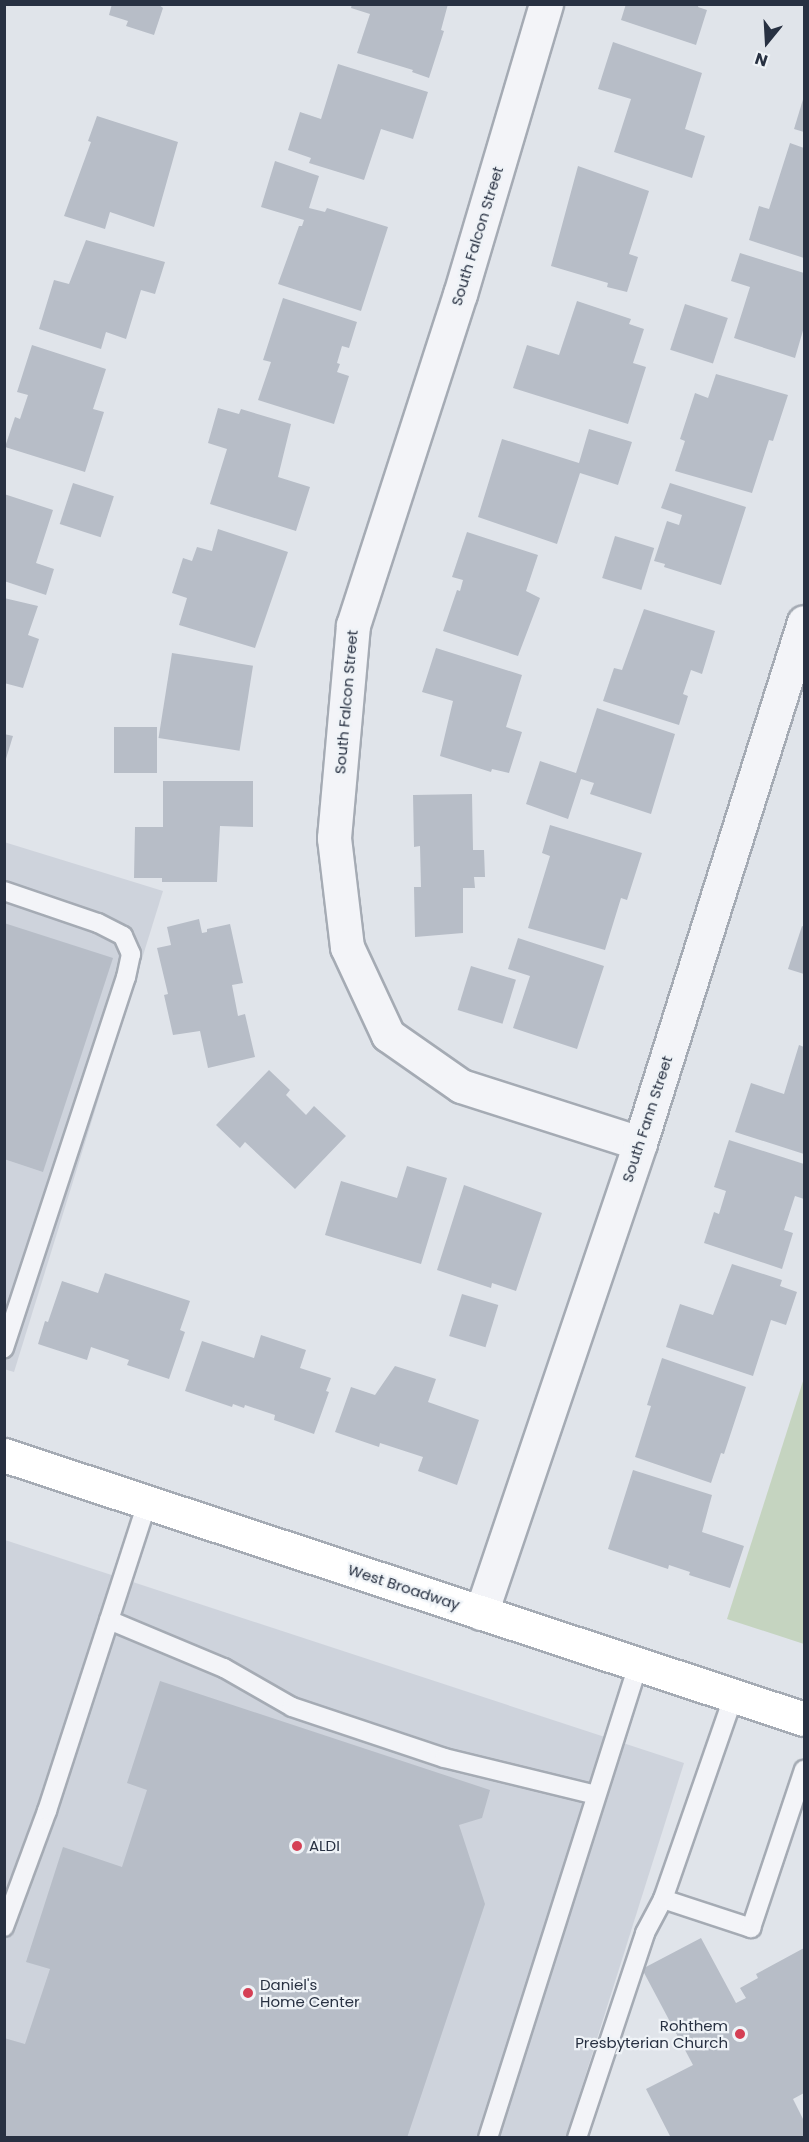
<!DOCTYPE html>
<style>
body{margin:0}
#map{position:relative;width:809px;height:2142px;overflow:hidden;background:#e0e4ea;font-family:Poppins,sans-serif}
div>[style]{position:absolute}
.built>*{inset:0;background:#ced3dc}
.green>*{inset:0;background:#c5d4c0}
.building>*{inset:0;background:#b7bdc7;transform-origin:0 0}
.roads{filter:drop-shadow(2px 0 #a5abb4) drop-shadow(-2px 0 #a5abb4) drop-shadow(0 2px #a5abb4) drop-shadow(0 -2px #a5abb4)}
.lane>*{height:18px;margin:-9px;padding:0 9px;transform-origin:9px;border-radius:9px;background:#f3f4f8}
.street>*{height:33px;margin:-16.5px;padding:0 16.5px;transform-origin:16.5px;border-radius:16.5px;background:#f3f4f8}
.secondary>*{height:33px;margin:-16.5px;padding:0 16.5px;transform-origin:16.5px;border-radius:16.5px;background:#fff}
.dots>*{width:16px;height:16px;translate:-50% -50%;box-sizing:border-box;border:3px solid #eff3f7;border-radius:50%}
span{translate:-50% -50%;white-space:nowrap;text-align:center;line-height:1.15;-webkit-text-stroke:4.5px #eff3f7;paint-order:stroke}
.street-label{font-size:15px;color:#283142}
.poi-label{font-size:15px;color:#283142}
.left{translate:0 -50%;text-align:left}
.right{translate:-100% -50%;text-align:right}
.frame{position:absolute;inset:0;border:6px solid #283142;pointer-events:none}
.north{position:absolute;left:737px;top:12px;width:60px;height:60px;-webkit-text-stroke:4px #eff3f7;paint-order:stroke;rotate:198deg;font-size:16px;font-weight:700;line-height:24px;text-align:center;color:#283142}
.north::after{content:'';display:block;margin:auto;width:21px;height:27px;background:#283142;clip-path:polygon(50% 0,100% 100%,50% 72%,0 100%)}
</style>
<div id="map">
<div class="built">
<div style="clip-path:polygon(4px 842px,163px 891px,14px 1372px,4px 1369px)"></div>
<div style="clip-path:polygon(5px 1540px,684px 1763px,566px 2137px,5px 2138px)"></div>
</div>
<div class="green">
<div style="clip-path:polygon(804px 1378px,804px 1644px,727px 1619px)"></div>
</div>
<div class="building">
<div style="clip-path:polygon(112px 4px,158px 4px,163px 8px,154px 35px,126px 26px,128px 21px,109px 15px)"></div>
<div style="clip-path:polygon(352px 4px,448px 4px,441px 30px,444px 31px,429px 78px,412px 72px,413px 70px,357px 53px,370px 14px,351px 8px)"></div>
<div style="clip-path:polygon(626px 4px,699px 4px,698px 7px,707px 10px,696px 45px,621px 20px)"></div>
<div style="clip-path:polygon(613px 42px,702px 73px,685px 129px,705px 136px,692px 178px,614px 152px,631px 99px,598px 89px)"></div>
<div style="clip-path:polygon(338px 64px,428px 92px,413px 139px,381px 129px,364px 180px,309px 163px,311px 158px,288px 150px,300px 112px,321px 119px)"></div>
<div style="clip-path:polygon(804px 96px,804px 132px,794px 129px)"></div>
<div style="clip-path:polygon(97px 116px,178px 142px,154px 227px,110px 212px,105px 229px,64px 216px,91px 142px,88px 141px)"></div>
<div style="clip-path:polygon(790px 143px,804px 148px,804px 258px,749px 240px,759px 206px,769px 209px)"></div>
<div style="clip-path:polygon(275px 161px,319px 176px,309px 208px,325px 212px,327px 208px,388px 227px,361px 311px,278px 284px,299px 226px,302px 226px,304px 220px,261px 207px)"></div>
<div style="clip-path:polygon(578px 166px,649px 191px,629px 254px,638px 257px,627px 292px,607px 287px,608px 283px,551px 266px)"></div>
<div style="clip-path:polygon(86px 240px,165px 262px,155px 294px,141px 290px,126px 339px,106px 332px,101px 349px,39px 329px,54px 280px,69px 284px)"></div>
<div style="clip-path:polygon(740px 253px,804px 273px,804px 327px,795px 358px,734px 338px,750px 287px,731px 281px)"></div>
<div style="clip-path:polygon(283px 298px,357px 322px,349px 348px,342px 346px,337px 363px,340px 364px,337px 372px,349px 376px,334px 424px,258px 400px,271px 362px,263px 360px)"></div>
<div style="clip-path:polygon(577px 301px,631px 319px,629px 324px,644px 329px,633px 363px,646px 367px,628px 424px,513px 388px,527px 345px,559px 355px)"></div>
<div style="left:685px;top:304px;width:45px;height:48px;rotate:18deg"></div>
<div style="clip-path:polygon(32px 345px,106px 369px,93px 409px,104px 412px,85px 472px,5px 447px,15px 417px,20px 419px,28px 395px,17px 392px)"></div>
<div style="clip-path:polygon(716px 374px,788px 395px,773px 441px,769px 440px,752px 493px,675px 471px,685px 441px,680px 439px,695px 393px,708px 398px)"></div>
<div style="clip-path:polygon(218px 408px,239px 414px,241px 409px,291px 424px,278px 477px,310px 487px,296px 531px,210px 504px,227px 449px,208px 443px)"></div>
<div style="clip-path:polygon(589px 429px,632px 442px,618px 485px,580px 473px,557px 544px,478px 517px,502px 439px,579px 463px)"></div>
<div style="left:73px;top:483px;width:43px;height:43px;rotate:18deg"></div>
<div style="clip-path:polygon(670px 483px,746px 507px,721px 585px,664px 567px,665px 564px,654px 561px,667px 521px,679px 525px,682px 515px,661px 508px)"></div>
<div style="clip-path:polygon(4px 494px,53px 510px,36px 563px,54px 569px,46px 595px,4px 581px)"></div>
<div style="clip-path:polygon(218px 529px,288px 552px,255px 648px,179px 625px,187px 598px,172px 593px,183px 558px,192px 561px,197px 547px,212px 551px)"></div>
<div style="clip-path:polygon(467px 532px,538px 555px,526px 591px,540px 598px,518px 656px,443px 631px,457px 590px,460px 591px,463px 580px,452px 577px)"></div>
<div style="left:615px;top:536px;width:41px;height:44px;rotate:17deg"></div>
<div style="clip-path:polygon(4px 598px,38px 606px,28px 635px,39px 639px,23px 688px,4px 683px)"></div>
<div style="clip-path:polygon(644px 609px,715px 631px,702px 674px,691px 670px,683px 694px,688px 696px,679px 725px,603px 701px,614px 668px,622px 670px)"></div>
<div style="clip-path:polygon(436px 648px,522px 675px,506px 727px,522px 732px,509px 773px,492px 769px,491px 772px,440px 756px,453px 701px,422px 692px)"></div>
<div style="left:172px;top:653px;width:82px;height:86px;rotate:9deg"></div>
<div style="clip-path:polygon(597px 708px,675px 734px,651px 814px,590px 794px,594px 783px,581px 779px,568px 819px,526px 804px,540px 761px,576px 773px)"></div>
<div style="left:157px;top:727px;width:46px;height:43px;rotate:90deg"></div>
<div style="clip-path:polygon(4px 734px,13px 736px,5px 762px,4px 762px)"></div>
<div style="clip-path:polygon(163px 781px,253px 781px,253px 827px,220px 826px,217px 882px,162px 882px,162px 878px,134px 878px,135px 827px,163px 827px)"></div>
<div style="clip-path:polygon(472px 794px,473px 850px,484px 850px,485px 877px,474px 877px,475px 888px,463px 888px,463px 933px,415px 937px,414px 887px,421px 887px,420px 846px,414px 847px,413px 795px)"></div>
<div style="clip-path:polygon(550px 825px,642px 853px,627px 900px,621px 898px,605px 950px,528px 928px,550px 856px,542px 853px)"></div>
<div style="clip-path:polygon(199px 919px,202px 933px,207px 932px,207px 929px,230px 924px,243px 983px,232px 985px,238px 1016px,245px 1014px,255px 1057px,208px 1068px,200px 1031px,173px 1035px,164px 995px,168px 994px,157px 948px,171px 945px,167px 927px)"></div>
<div style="clip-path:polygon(4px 923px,113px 958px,43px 1172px,4px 1159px)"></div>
<div style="clip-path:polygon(802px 926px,804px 927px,804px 974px,788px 969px)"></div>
<div style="clip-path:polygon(518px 938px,604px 966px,577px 1049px,513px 1028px,530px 976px,508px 969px)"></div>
<div style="left:471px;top:966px;width:47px;height:46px;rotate:17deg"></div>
<div style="clip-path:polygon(799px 1045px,804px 1047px,804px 1154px,735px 1132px,751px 1083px,784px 1094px)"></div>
<div style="clip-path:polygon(269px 1070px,290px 1090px,286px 1095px,306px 1115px,314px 1106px,346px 1136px,295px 1189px,245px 1142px,240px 1148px,216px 1125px)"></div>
<div style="clip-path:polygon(729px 1140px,804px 1164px,804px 1199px,795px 1196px,784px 1230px,793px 1233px,782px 1269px,704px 1243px,714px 1212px,719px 1214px,726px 1191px,714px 1187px)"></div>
<div style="clip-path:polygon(407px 1166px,447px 1178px,421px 1264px,325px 1235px,341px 1181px,397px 1198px)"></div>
<div style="clip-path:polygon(464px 1185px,542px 1213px,516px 1291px,492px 1283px,491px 1288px,437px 1270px)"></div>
<div style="clip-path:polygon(732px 1264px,782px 1280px,780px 1286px,797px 1292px,786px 1325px,771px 1320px,753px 1376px,666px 1347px,680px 1304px,713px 1315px)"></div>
<div style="clip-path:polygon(105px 1273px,190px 1301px,180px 1330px,185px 1332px,169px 1379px,127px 1365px,129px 1360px,91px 1347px,87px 1360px,38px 1344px,45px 1321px,48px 1322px,62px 1281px,98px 1293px)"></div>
<div style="left:462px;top:1294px;width:38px;height:44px;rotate:17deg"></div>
<div style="clip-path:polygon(261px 1335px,306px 1350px,300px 1368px,331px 1378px,326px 1391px,329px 1392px,314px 1434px,274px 1420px,275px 1415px,245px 1405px,244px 1408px,233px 1404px,232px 1407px,185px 1391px,202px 1341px,254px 1358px)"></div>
<div style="clip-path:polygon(662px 1358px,746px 1387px,724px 1454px,721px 1453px,711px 1483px,635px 1457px,651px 1406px,647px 1405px)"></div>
<div style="clip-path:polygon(395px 1366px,436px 1379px,428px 1402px,479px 1420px,457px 1485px,418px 1471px,423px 1457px,380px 1443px,379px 1447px,335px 1432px,351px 1387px,375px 1395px)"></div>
<div style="clip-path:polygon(633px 1470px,712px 1495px,702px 1532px,744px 1546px,730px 1588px,689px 1575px,690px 1572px,669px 1565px,668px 1569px,608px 1549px)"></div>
<div style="clip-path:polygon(160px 1681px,490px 1790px,482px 1818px,459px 1825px,485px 1904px,407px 2138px,4px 2138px,4px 2038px,25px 2044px,50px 1969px,26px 1962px,63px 1847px,122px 1867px,147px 1790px,127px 1783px)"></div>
<div style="clip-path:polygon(701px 1938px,736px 2003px,746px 1998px,740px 1988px,758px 1978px,756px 1974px,804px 1948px,804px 2093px,793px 2099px,804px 2121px,804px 2138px,671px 2138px,646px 2089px,693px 2065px,642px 1969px)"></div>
</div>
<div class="roads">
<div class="lane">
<div style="left:4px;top:891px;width:99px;rotate:18.8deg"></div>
<div style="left:98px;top:923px;width:28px;rotate:27deg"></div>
<div style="left:123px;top:936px;width:20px;rotate:66deg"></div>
<div style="left:131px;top:954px;width:24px;rotate:102deg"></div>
<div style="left:126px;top:977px;width:391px;rotate:108.2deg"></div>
<div style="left:109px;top:1620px;width:125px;rotate:22.7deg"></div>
<div style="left:224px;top:1668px;width:78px;rotate:29.8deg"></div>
<div style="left:292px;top:1707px;width:160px;rotate:18.5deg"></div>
<div style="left:444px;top:1758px;width:156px;rotate:13.7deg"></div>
<div style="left:663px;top:1899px;width:93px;rotate:18.2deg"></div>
<div style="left:751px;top:1928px;width:167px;rotate:-71.5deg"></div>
<div style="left:4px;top:1927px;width:124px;rotate:-69.7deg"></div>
<div style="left:47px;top:1811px;width:324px;rotate:-72deg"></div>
<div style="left:488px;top:2138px;width:497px;rotate:-72.4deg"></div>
<div style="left:577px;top:2138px;width:216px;rotate:-71.6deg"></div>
<div style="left:645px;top:1933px;width:38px;rotate:-62deg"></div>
<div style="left:663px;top:1899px;width:216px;rotate:-70.8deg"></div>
</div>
<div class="street">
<div style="left:546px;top:4px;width:302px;rotate:106.5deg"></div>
<div style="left:460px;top:294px;width:348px;rotate:107.9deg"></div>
<div style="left:353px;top:625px;width:214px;rotate:95.1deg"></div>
<div style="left:334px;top:838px;width:110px;rotate:83.2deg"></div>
<div style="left:347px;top:947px;width:97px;rotate:65deg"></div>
<div style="left:388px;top:1035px;width:89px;rotate:34.9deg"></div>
<div style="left:461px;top:1086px;width:188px;rotate:17.7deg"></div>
<div style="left:481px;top:1613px;width:496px;rotate:-71.3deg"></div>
<div style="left:640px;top:1143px;width:546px;rotate:-72.53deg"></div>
</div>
<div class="secondary">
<div style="left:4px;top:1455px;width:842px;rotate:18.26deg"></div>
</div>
</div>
<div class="dots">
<div style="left:297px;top:1846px;background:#d53f54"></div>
<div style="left:248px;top:1993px;background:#d53f54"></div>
<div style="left:740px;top:2034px;background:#d53f54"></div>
</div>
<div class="street-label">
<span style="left:477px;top:236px;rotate:-73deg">South Falcon Street</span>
<span style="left:346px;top:702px;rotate:-85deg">South Falcon Street</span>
<span style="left:647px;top:1119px;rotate:-72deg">South Fann Street</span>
<span style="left:404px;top:1587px;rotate:18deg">West Broadway</span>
</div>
<div class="poi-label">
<span class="left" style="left:309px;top:1846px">ALDI</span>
<span class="left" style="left:260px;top:1993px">Daniel's<br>Home Center</span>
<span class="right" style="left:728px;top:2034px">Rohthem<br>Presbyterian Church</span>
</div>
<div class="frame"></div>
<div class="north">N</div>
</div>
